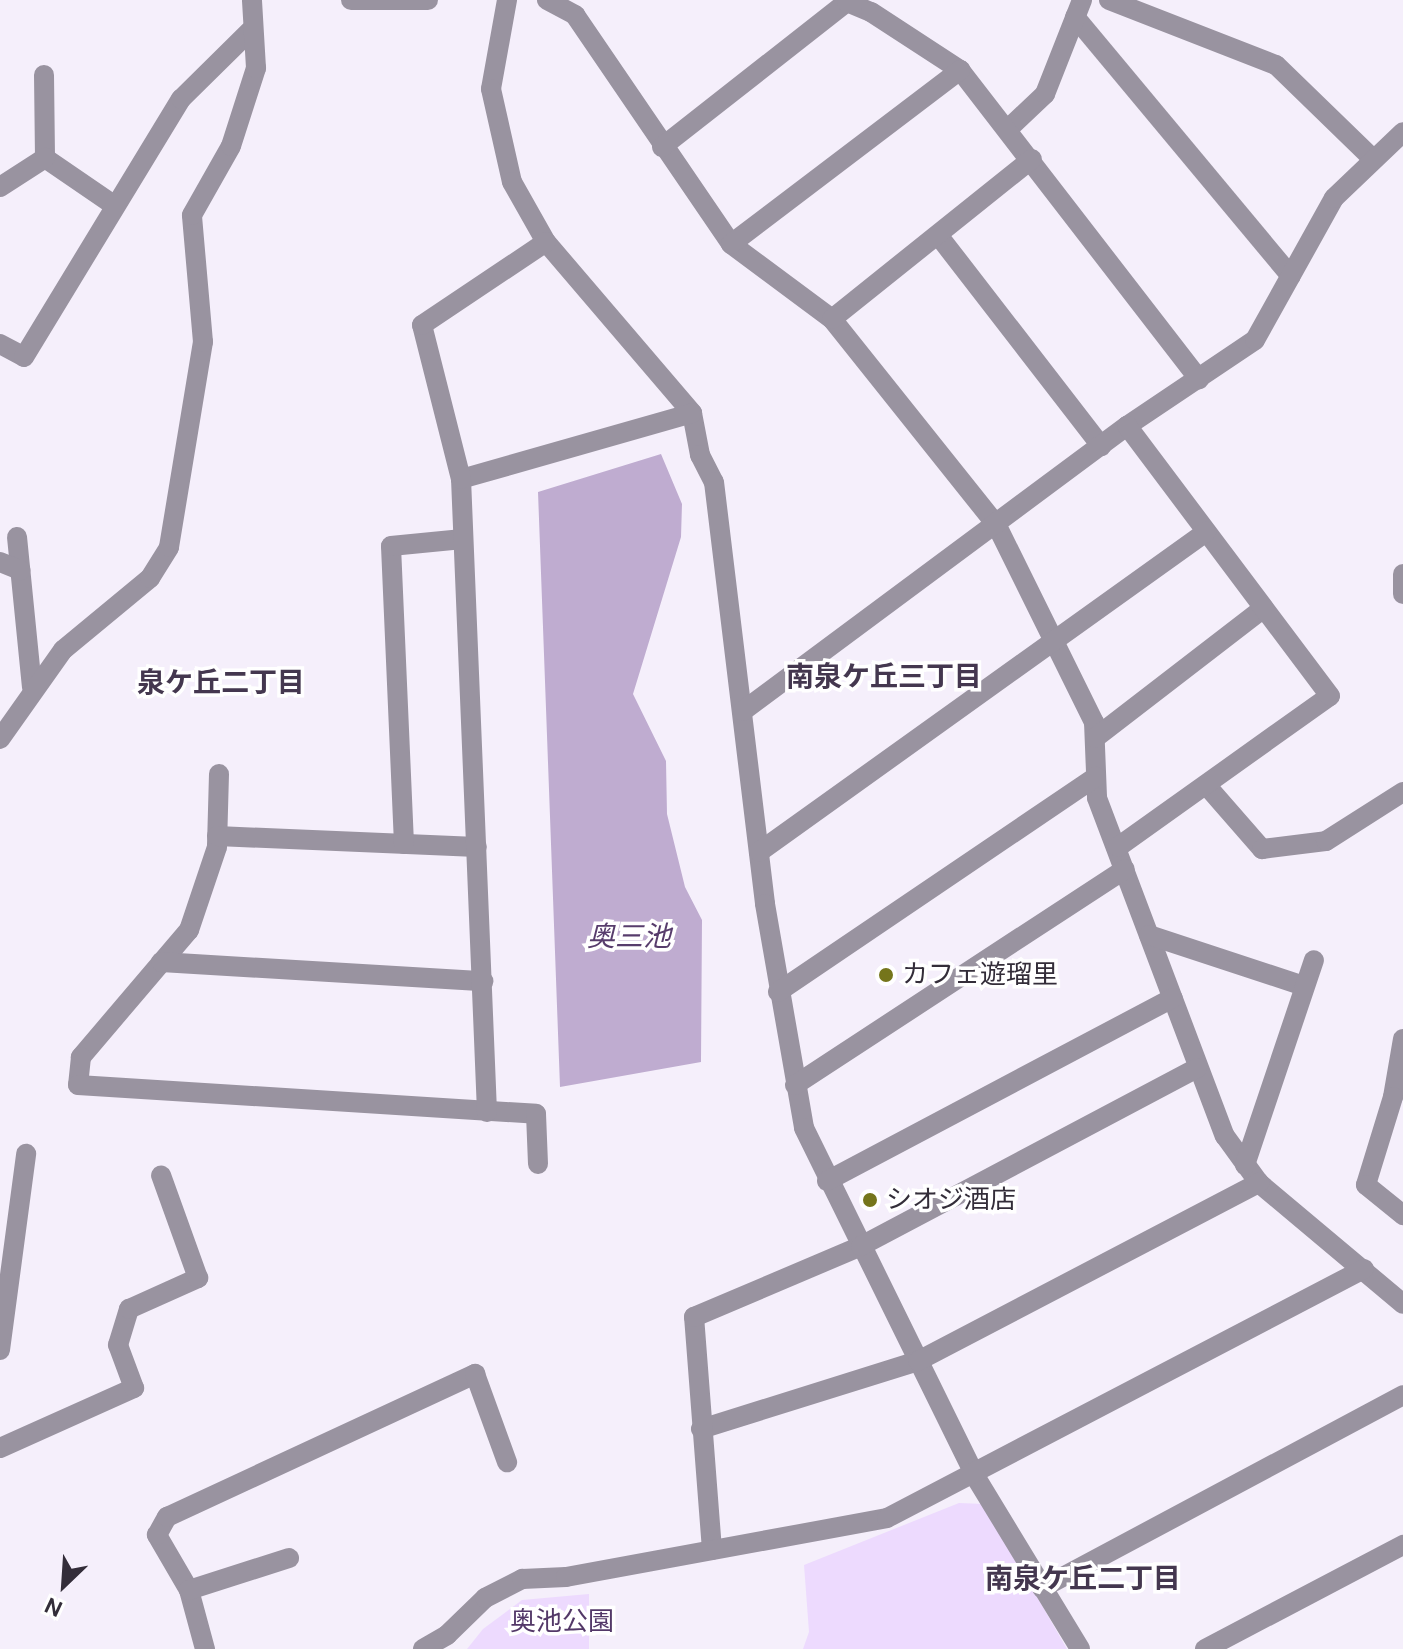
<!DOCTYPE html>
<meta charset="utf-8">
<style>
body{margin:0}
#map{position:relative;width:1403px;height:1649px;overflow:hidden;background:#f5effb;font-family:"DM Sans","Noto Sans JP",sans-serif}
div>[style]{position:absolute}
.green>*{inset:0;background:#eddafe}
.water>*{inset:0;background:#bfacd0}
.minor>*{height:20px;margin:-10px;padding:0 10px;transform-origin:10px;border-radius:10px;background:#9993a0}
.dots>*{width:22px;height:22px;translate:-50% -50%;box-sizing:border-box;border:4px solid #fff;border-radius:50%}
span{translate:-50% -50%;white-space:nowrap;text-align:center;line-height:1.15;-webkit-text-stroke:7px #fff;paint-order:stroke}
.poi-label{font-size:26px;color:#332d39}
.left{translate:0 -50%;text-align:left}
.park-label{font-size:26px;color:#533868}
.neighbourhood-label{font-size:28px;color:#44374f;font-weight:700}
.water-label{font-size:28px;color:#573c6c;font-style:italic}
.north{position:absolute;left:24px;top:1545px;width:80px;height:80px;-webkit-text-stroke:6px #fff;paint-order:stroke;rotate:205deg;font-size:22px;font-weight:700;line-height:32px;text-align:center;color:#332d39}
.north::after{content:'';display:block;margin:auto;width:28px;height:36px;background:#332d39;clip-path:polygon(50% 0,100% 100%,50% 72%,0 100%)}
</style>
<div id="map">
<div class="green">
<div style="clip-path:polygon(959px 1503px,984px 1504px,1067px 1649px,803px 1649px,809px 1632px,804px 1565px)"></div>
<div style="clip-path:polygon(589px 1594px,589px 1649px,467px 1649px,483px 1629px,522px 1600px)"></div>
</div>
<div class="water">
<div style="clip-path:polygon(661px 454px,682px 504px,681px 537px,633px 694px,666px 761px,667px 814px,685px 887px,702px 920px,701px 1062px,560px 1087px,538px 492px)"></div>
</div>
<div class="minor">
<div style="left:351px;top:0;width:77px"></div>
<div style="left:507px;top:0;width:90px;rotate:100.2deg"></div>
<div style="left:491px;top:89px;width:95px;rotate:77.3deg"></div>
<div style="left:512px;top:182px;width:69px;rotate:60.5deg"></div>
<div style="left:546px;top:242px;width:225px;rotate:49.5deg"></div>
<div style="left:692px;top:413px;width:43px;rotate:79.2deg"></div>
<div style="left:700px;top:455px;width:30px;rotate:63deg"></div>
<div style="left:714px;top:482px;width:425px;rotate:83.1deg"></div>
<div style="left:765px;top:904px;width:227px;rotate:80.1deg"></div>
<div style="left:804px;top:1128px;width:388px;rotate:63.8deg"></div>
<div style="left:975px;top:1476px;width:202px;rotate:58.7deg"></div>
<div style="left:547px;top:0;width:32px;rotate:28deg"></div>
<div style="left:575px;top:15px;width:277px;rotate:55.7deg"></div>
<div style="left:731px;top:244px;width:126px;rotate:36.6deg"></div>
<div style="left:832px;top:319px;width:265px;rotate:51.4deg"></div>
<div style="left:997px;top:526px;width:219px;rotate:63.7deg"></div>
<div style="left:1094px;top:722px;width:76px;rotate:87.7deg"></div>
<div style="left:1097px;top:798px;width:361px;rotate:69.3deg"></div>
<div style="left:1225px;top:1136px;width:58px;rotate:54.1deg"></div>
<div style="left:1259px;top:1183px;width:188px;rotate:40deg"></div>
<div style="left:1109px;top:0;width:179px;rotate:21.3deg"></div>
<div style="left:1276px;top:65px;width:135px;rotate:44.1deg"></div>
<div style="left:1075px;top:17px;width:337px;rotate:50.2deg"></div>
<div style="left:44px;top:75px;width:83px;rotate:89.3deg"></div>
<div style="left:45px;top:158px;width:85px;rotate:34.4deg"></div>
<div style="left:1008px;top:129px;width:51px;rotate:-43.4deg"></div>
<div style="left:1045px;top:94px;width:101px;rotate:-68.5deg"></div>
<div style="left:662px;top:147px;width:235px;rotate:-38.1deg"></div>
<div style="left:847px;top:2px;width:26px;rotate:23deg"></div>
<div style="left:871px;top:12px;width:106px;rotate:33.1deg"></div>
<div style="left:960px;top:70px;width:391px;rotate:52.3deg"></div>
<div style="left:0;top:187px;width:54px;rotate:-32.8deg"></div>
<div style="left:938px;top:235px;width:267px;rotate:52.3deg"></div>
<div style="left:731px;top:244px;width:288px;rotate:-37.2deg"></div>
<div style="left:832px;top:319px;width:256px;rotate:-38.7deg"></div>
<div style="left:0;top:344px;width:27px;rotate:28deg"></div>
<div style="left:24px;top:357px;width:302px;rotate:-58.7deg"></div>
<div style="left:181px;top:99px;width:97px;rotate:-44.6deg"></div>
<div style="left:461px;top:479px;width:240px;rotate:-15.9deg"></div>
<div style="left:17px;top:537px;width:151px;rotate:84.3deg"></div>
<div style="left:0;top:562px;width:22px;rotate:22deg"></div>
<div style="left:1403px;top:574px;width:20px;rotate:90deg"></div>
<div style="left:743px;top:711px;width:478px;rotate:-36.6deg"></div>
<div style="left:1127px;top:426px;width:154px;rotate:-33.9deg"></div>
<div style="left:1255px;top:340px;width:162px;rotate:-60.9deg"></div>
<div style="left:1334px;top:198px;width:95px;rotate:-43.7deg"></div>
<div style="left:1095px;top:738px;width:213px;rotate:-37.6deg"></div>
<div style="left:0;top:739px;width:109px;rotate:-54.7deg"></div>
<div style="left:63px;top:650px;width:113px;rotate:-39.6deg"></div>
<div style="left:150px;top:578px;width:36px;rotate:-58deg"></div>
<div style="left:169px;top:547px;width:208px;rotate:-80.6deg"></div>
<div style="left:203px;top:342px;width:127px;rotate:-95deg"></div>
<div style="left:192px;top:215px;width:79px;rotate:-60.5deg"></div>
<div style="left:231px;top:146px;width:82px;rotate:-72.2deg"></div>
<div style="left:256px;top:68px;width:68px;rotate:-93.4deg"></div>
<div style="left:219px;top:774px;width:73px;rotate:91.6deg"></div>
<div style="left:217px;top:847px;width:88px;rotate:108.6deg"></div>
<div style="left:189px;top:930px;width:167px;rotate:130.4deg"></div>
<div style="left:81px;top:1057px;width:28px;rotate:96deg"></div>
<div style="left:78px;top:1085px;width:459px;rotate:3.6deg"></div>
<div style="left:536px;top:1114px;width:50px;rotate:87.7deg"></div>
<div style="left:1207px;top:786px;width:84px;rotate:48.9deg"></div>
<div style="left:1262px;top:849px;width:64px;rotate:-7.1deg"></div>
<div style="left:1326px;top:841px;width:91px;rotate:-32.5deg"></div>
<div style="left:217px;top:836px;width:260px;rotate:2.4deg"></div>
<div style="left:404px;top:844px;width:298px;rotate:-92.5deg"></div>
<div style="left:391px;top:546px;width:72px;rotate:-5.6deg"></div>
<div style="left:1118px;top:847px;width:260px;rotate:-35.5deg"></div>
<div style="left:1330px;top:696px;width:338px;rotate:-126.9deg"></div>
<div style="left:759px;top:852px;width:550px;rotate:-35.6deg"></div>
<div style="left:1149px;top:935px;width:163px;rotate:18.2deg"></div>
<div style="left:161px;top:962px;width:323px;rotate:3.4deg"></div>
<div style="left:778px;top:992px;width:384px;rotate:-34.1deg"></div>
<div style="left:1403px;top:1039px;width:59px;rotate:99.8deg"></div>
<div style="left:1393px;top:1097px;width:92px;rotate:107.1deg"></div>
<div style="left:1366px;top:1185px;width:48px;rotate:39deg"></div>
<div style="left:795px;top:1085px;width:394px;rotate:-33.2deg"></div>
<div style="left:487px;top:1112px;width:634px;rotate:-92.35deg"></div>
<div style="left:461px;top:479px;width:159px;rotate:-104.2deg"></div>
<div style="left:422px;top:325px;width:149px;rotate:-33.8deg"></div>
<div style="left:1245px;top:1165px;width:216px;rotate:-71.4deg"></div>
<div style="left:827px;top:1181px;width:391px;rotate:-27.9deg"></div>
<div style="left:0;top:1350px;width:198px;rotate:-82.4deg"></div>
<div style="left:701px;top:1429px;width:227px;rotate:-17.4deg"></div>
<div style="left:918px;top:1361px;width:385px;rotate:-27.6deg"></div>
<div style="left:0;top:1448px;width:147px;rotate:-24.1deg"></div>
<div style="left:134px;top:1388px;width:46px;rotate:-110.4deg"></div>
<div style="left:118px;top:1345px;width:38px;rotate:-73deg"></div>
<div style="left:129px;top:1309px;width:76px;rotate:-24.2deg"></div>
<div style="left:198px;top:1278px;width:109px;rotate:-109.8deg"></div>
<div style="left:712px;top:1550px;width:234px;rotate:-94.4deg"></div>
<div style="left:694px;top:1317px;width:181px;rotate:-23deg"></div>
<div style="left:861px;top:1246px;width:380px;rotate:-27.9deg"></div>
<div style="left:1042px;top:1588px;width:409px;rotate:-28.1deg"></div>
<div style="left:189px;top:1590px;width:64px;rotate:-120.2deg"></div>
<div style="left:157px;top:1535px;width:21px;rotate:-61deg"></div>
<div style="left:167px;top:1517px;width:340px;rotate:-24.9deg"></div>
<div style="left:475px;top:1374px;width:94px;rotate:70deg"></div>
<div style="left:205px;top:1649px;width:61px;rotate:-105.2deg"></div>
<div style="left:189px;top:1590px;width:105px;rotate:-17.7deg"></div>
<div style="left:423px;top:1649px;width:28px;rotate:-30deg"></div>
<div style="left:447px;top:1635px;width:53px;rotate:-44.2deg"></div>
<div style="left:485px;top:1598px;width:42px;rotate:-27.2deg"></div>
<div style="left:522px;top:1579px;width:44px;rotate:-2.6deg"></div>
<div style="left:566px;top:1577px;width:326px;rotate:-10.4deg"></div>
<div style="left:887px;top:1518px;width:538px;rotate:-27.57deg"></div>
<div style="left:1205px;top:1649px;width:224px;rotate:-27.7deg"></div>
</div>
<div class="dots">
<div style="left:886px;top:975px;background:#75751b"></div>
<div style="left:870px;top:1200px;background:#75751b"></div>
</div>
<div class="poi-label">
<span class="left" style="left:902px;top:975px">カフェ遊瑠里</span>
<span class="left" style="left:886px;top:1200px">シオジ酒店</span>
</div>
<div class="park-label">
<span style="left:562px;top:1622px">奥池公園</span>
</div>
<div class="neighbourhood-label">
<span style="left:884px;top:677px">南泉ケ丘三丁目</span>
<span style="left:221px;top:683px">泉ケ丘二丁目</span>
<span style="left:1083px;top:1579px">南泉ケ丘二丁目</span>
</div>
<div class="water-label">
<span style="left:629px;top:937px">奥三池</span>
</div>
<div class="north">N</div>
</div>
